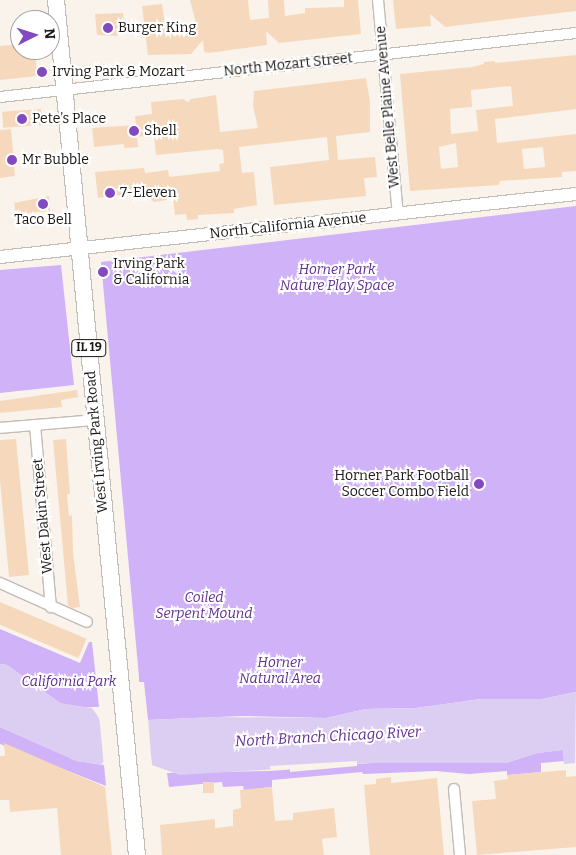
<!DOCTYPE html>
<meta charset="utf-8">
<style>
body{margin:0}
#map{position:relative;width:576px;height:855px;overflow:hidden;background:#f9f3ec;font-family:Bitter,serif}
div>[style]{position:absolute}
.green>*{inset:0;background:#cfb2f7}
.water>*{inset:0;background:#dccef2}
.pier>*{inset:0;background:#f9f3ec}
.building>*{inset:0;background:#f6d9bc;transform-origin:0 0}
.roads{filter:drop-shadow(1px 0 #c2bcb6) drop-shadow(-1px 0 #c2bcb6) drop-shadow(0 1px #c2bcb6) drop-shadow(0 -1px #c2bcb6)}
.minor>*{height:10px;margin:-5px;padding:0 5px;transform-origin:5px;border-radius:5px;background:#fff}
.tertiary>*{height:12px;margin:-6px;padding:0 6px;transform-origin:6px;border-radius:6px;background:#fff}
.primary>*{height:16px;margin:-8px;padding:0 8px;transform-origin:8px;border-radius:8px;background:#fff}
.dots>*{width:14px;height:14px;translate:-50% -50%;box-sizing:border-box;border:2px solid #fff;border-radius:50%}
span{translate:-50% -50%;white-space:nowrap;text-align:center;line-height:1.15;-webkit-text-stroke:4px #fff;paint-order:stroke}
.shield-label span{padding:1px 4px;background:#fff;border:1px solid;border-radius:4px;-webkit-text-stroke-width:0}
.shield-label{font-size:12px;color:#1a1715;font-weight:700}
.poi-label{font-size:14px;color:#1a1715}
.left{translate:0 -50%;text-align:left}
.right{translate:-100% -50%;text-align:right}
.street-label{font-size:14px;color:#1a1715}
.park-label{font-size:14px;color:#602e91;font-style:italic}
.water-label{font-size:15px;color:#623093;font-style:italic}
.north{position:absolute;left:10px;top:10px;width:50px;height:50px;box-sizing:border-box;background:#fff;border:1px solid #a3a2a1;border-radius:50%;rotate:85deg;font-size:14px;font-weight:700;line-height:20px;text-align:center;color:#1a1715}
.north::after{content:'';display:block;margin:auto;width:18px;height:22px;background:#8349bf;clip-path:polygon(50% 0,100% 100%,50% 72%,0 100%)}
</style>
<div id="map">
<div class="green">
<div style="clip-path:polygon(576px 206px,576px 692px,542px 699px,481px 699px,416px 708px,366px 709px,326px 718px,241px 716px,148px 720px,144px 682px,139px 682px,139px 677px,101px 262px)"></div>
<div style="clip-path:polygon(61px 265px,74px 385px,0 393px,0 270px)"></div>
<div style="clip-path:polygon(0 629px,80px 663px,89px 642px,92px 642px,99px 707px,73px 707px,60px 703px,7px 665px,0 664px)"></div>
<div style="clip-path:polygon(0 727px,77px 761px,104px 765px,106px 786px,0 744px)"></div>
<div style="clip-path:polygon(563px 750px,564px 761px,541px 763px,541px 772px,507px 775px,507px 771px,469px 774px,436px 771px,363px 774px,362px 772px,272px 780px,272px 787px,244px 790px,243px 786px,223px 787px,222px 782px,169px 787px,167px 773px,270px 771px,372px 763px,506px 763px,537px 753px)"></div>
</div>
<div class="water">
<div style="clip-path:polygon(0 664px,7px 665px,60px 703px,92px 708px,99px 718px,101px 727px,148px 720px,214px 717px,326px 718px,366px 709px,416px 708px,481px 699px,542px 699px,576px 692px,575px 763px,564px 764px,563px 750px,537px 753px,506px 763px,372px 763px,180px 775px,152px 765px,151px 757px,103px 762px,101px 765px,77px 761px,0 727px)"></div>
</div>
<div class="pier">
<div style="clip-path:polygon(99px 714px,102px 724px,148px 718px,152px 767px,149px 760px,106px 764px,104px 767px)"></div>
<div style="clip-path:polygon(357px 761px,357px 766px,290px 772px,290px 769px,271px 770px,270px 766px)"></div>
</div>
<div class="building">
<div style="clip-path:polygon(190px 0,248px 0,250px 20px,269px 18px,268px 0,284px 0,285px 16px,305px 13px,305px 8px,344px 7px,344px 0,358px 0,361px 34px,279px 43px,266px 31px,267px 45px,209px 53px,204px 52px,203px 40px,191px 54px,148px 55px,142px 6px,162px 4px,165px 25px,196px 23px)"></div>
<div style="clip-path:polygon(393px 0,576px 0,576px 11px,445px 27px,430px 14px,431px 26px,396px 29px)"></div>
<div style="clip-path:polygon(123px 13px,124px 22px,120px 23px,121px 32px,118px 36px,97px 35px,95px 14px)"></div>
<div style="clip-path:polygon(20px 44px,20px 50px,35px 50px,37px 76px,0 80px,0 46px)"></div>
<div style="clip-path:polygon(evenodd,576px 55px,576px 109px,495px 119px,497px 143px,576px 134px,576px 171px,562px 172px,562px 177px,500px 181px,499px 185px,410px 191px,400px 74px,472px 67px,484px 64px,484px 62px,495px 61px,495px 63px,576px 55px,511px 86px,513px 106px,476px 110px,478px 131px,451px 134px,450px 109px,472px 107px,471px 90px,511px 86px,576px 55px,456px 143px,458px 167px,441px 169px,439px 147px,456px 143px,576px 55px,543px 147px,545px 167px,524px 169px,522px 149px,543px 147px)"></div>
<div style="clip-path:polygon(366px 78px,370px 101px,370px 132px,336px 136px,338px 160px,375px 157px,377px 177px,364px 178px,366px 196px,274px 205px,270px 167px,329px 160px,327px 137px,239px 147px,242px 173px,254px 172px,257px 205px,234px 209px,234px 213px,198px 215px,198px 219px,187px 220px,186px 214px,175px 215px,173px 199px,154px 202px,144px 192px,98px 198px,95px 172px,144px 168px,145px 173px,168px 170px,169px 177px,220px 171px,219px 164px,224px 163px,223px 150px,218px 149px,156px 155px,154px 135px,137px 137px,138px 147px,124px 148px,124px 144px,94px 147px,92px 128px,136px 125px,135px 116px,152px 114px,151px 102px,183px 99px,188px 102px,191px 99px,216px 95px,220px 132px,258px 128px,253px 106px,254px 91px)"></div>
<div style="left:41px;top:109px;width:16px;height:39px;rotate:86deg"></div>
<div style="clip-path:polygon(11px 129px,15px 176px,0 178px,0 130px)"></div>
<div style="clip-path:polygon(49px 196px,50px 211px,16px 214px,14px 203px)"></div>
<div style="clip-path:polygon(77px 390px,78px 397px,61px 400px,62px 407px,0 413px,0 401px)"></div>
<div style="clip-path:polygon(16px 439px,29px 575px,9px 577px,0 481px,0 440px)"></div>
<div style="clip-path:polygon(66px 439px,70px 494px,67px 494px,69px 516px,72px 515px,73px 553px,80px 607px,72px 608px,68px 606px,53px 440px)"></div>
<div style="left:0;top:602px;width:94px;height:21px;rotate:23deg"></div>
<div style="clip-path:polygon(4px 743px,105px 787px,112px 855px,61px 855px,57px 808px,10px 812px,9px 800px,0 800px,0 756px,5px 756px)"></div>
<div style="clip-path:polygon(566px 770px,566px 777px,576px 776px,576px 847px,477px 855px,472px 801px,496px 799px,494px 781px,508px 779px,507px 775px)"></div>
<div style="clip-path:polygon(391px 777px,391px 783px,437px 778px,444px 855px,370px 855px,364px 785px,376px 784px,376px 779px)"></div>
<div style="left:214px;top:782px;width:11px;height:11px;rotate:90deg"></div>
<div style="clip-path:polygon(272px 787px,275px 821px,293px 820px,293px 813px,334px 808px,337px 837px,322px 839px,324px 855px,162px 855px,160px 825px,215px 819px,215px 828px,233px 826px,233px 810px,241px 808px,240px 790px)"></div>
</div>
<div class="roads">
<div class="minor">
<div style="left:378px;top:0;width:215px;rotate:84.7deg"></div>
<div style="left:0;top:97px;width:580px;rotate:-6.34deg"></div>
<div style="left:35px;top:425px;width:183px;rotate:85deg"></div>
<div style="left:0;top:428px;width:95px;rotate:-4.8deg"></div>
<div style="left:0;top:583px;width:95px;rotate:24.1deg"></div>
<div style="left:454px;top:789px;width:66px;rotate:84.8deg"></div>
</div>
<div class="tertiary">
<div style="left:0;top:257px;width:579px;rotate:-6.24deg"></div>
</div>
<div class="primary">
<div style="left:56px;top:0;width:859px;rotate:84.59deg"></div>
</div>
</div>
<div class="dots">
<div style="left:108px;top:28px;background:#8349bf"></div>
<div style="left:42px;top:72px;background:#8349bf"></div>
<div style="left:22px;top:119px;background:#8349bf"></div>
<div style="left:134px;top:131px;background:#8349bf"></div>
<div style="left:12px;top:160px;background:#8349bf"></div>
<div style="left:110px;top:193px;background:#8349bf"></div>
<div style="left:43px;top:204px;background:#8349bf"></div>
<div style="left:103px;top:272px;background:#8349bf"></div>
<div style="left:479px;top:484px;background:#8349bf"></div>
</div>
<div class="shield-label">
<span style="left:89px;top:348px">IL 19</span>
</div>
<div class="poi-label">
<span class="left" style="left:118px;top:28px">Burger King</span>
<span class="left" style="left:52px;top:72px">Irving Park &amp; Mozart</span>
<span class="left" style="left:32px;top:119px">Pete’s Place</span>
<span class="left" style="left:144px;top:131px">Shell</span>
<span class="left" style="left:22px;top:160px">Mr Bubble</span>
<span class="left" style="left:120px;top:193px">7-Eleven</span>
<span style="left:43px;top:220px">Taco Bell</span>
<span class="left" style="left:113px;top:272px">Irving Park<br>&amp; California</span>
<span class="right" style="left:469px;top:484px">Horner Park Football<br>Soccer Combo Field</span>
</div>
<div class="street-label">
<span style="left:288px;top:65px;rotate:-6deg">North Mozart Street</span>
<span style="left:388px;top:107px;rotate:-95deg">West Belle Plaine Avenue</span>
<span style="left:288px;top:226px;rotate:-6deg">North California Avenue</span>
<span style="left:97px;top:442px;rotate:-95deg">West Irving Park Road</span>
<span style="left:43px;top:516px;rotate:-95deg">West Dakin Street</span>
</div>
<div class="park-label">
<span style="left:337px;top:278px">Horner Park<br>Nature Play Space</span>
<span style="left:204px;top:606px">Coiled<br>Serpent Mound</span>
<span style="left:280px;top:671px">Horner<br>Natural Area</span>
<span style="left:69px;top:682px">California Park</span>
</div>
<div class="water-label">
<span style="left:328px;top:737px;rotate:-3deg">North Branch Chicago River</span>
</div>
<div class="north">N</div>
</div>
